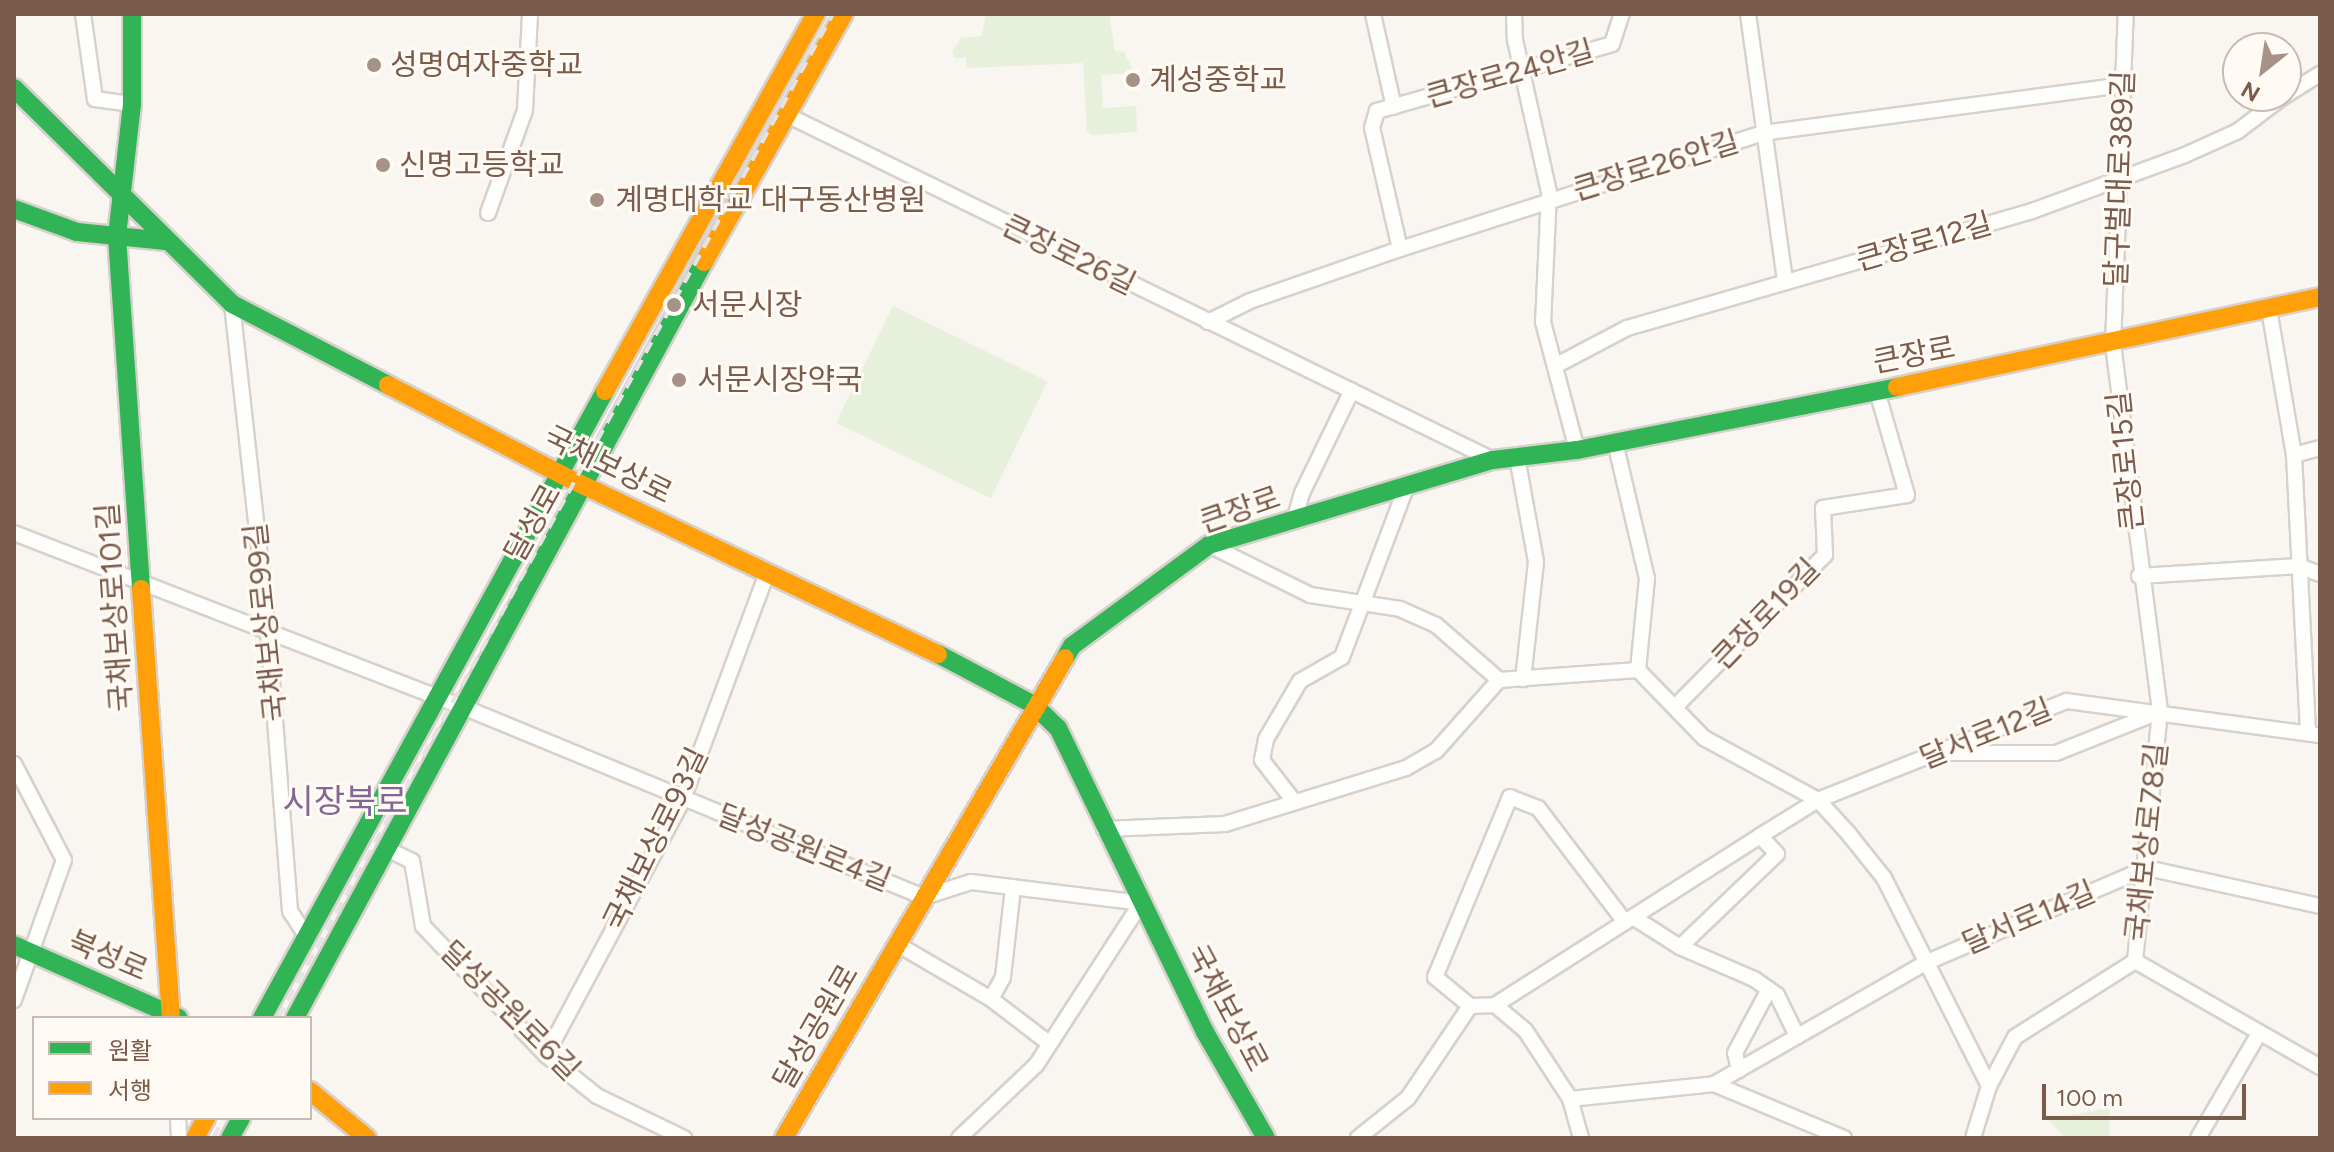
<!DOCTYPE html>
<meta charset="utf-8">
<style>
body{margin:0}
#map{position:relative;width:2334px;height:1152px;overflow:hidden;background:#f9f5f0;font-family:Figtree,"Noto Sans KR",sans-serif}
div>[style]{position:absolute}
.green>*{inset:0;background:#e7f0db;transform-origin:0 0}
.roads{filter:drop-shadow(2px 0 #d7d1cb) drop-shadow(-2px 0 #d7d1cb) drop-shadow(0 2px #d7d1cb) drop-shadow(0 -2px #d7d1cb)}
.street>*{height:14px;margin:-7px;padding:0 7px;transform-origin:7px;border-radius:7px;background:#fefefd}
.fast>*{height:18px;margin:-9px;padding:0 9px;transform-origin:9px;border-radius:9px;background:#30b455}
.slow>*{height:18px;margin:-9px;padding:0 9px;transform-origin:9px;border-radius:9px;background:#ff9f0a}
.rail>*{height:4px;margin-top:-2px;transform-origin:0;background:repeating-linear-gradient(90deg,#e6e3e7 0 12px,transparent 0 20px)}
.dots>*{width:22px;height:22px;translate:-50% -50%;box-sizing:border-box;border:4px solid #fffaf3;border-radius:50%}
span{translate:-50% -50%;white-space:nowrap;text-align:center;line-height:1.15;-webkit-text-stroke:6px #fffaf3;paint-order:stroke}
.poi-label{font-size:30px;color:#7a5c4d}
.left{translate:0 -50%;text-align:left}
.street-label{font-size:30px;color:#7a5c4d}
.quarter-label{font-size:34px;color:#846695}
.frame{position:absolute;inset:0;border:16px solid #7a5c4d;pointer-events:none}
.legend{position:absolute;left:32px;top:1016px;width:280px;height:104px;box-sizing:border-box;background:#fffaf3;border:2px solid #cabbb1;margin:0;padding:10px 14px;list-style:none;font-size:24px;color:#7a5c4d}
.legend li{display:flex;align-items:center;gap:16px;height:40px}
.legend b{width:40px;border:2px solid #cabbb1}
.north{position:absolute;left:2222px;top:32px;width:80px;height:80px;box-sizing:border-box;background:#fffaf3;border:2px solid #cabbb1;border-radius:50%;rotate:210deg;font-size:22px;font-weight:700;line-height:32px;text-align:center;color:#7a5c4d}
.north::after{content:'';display:block;margin:auto;width:28px;height:36px;background:#a69286;clip-path:polygon(50% 0,100% 100%,50% 72%,0 100%)}
.scale{position:absolute;left:2042px;top:1084px;width:204px;height:36px;box-sizing:border-box;border:4px solid #7a5c4d;border-top:0;padding-left:10px;font-size:24px;line-height:28px;white-space:nowrap;color:#7a5c4d;-webkit-text-stroke:6px #fffaf3;paint-order:stroke}
</style>
<div id="map">
<div class="green">
<div style="clip-path:polygon(986px 14px,1109px 14px,1115px 51px,1124px 52px,1134px 73px,1101px 75px,1103px 108px,1136px 106px,1137px 132px,1092px 135px,1087px 131px,1083px 63px,967px 68px,966px 58px,954px 58px,952px 52px,961px 38px,982px 36px)"></div>
<div style="left:893px;top:306px;width:172px;height:130px;rotate:26deg"></div>
<div style="clip-path:polygon(2110px 1108px,2109px 1138px,2065px 1138px,2048px 1119px)"></div>
</div>
<div class="roads">
<div class="street">
<div style="left:83px;top:14px;width:86px;rotate:82deg"></div>
<div style="left:95px;top:99px;width:37px;rotate:8deg"></div>
<div style="left:1373px;top:14px;width:95px;rotate:77.3deg"></div>
<div style="left:1514px;top:14px;width:26px;rotate:88deg"></div>
<div style="left:1515px;top:40px;width:156px;rotate:77.4deg"></div>
<div style="left:1549px;top:192px;width:130px;rotate:92.6deg"></div>
<div style="left:1543px;top:322px;width:132px;rotate:75.1deg"></div>
<div style="left:1748px;top:14px;width:269px;rotate:82.1deg"></div>
<div style="left:2286px;top:95px;width:40px;rotate:-32deg"></div>
<div style="left:787px;top:115px;width:786px;rotate:26.04deg"></div>
<div style="left:488px;top:213px;width:109px;rotate:-70.2deg"></div>
<div style="left:525px;top:110px;width:96px;rotate:-87deg"></div>
<div style="left:1400px;top:249px;width:124px;rotate:-103deg"></div>
<div style="left:1372px;top:128px;width:18px;rotate:-74deg"></div>
<div style="left:1377px;top:111px;width:244px;rotate:-15.9deg"></div>
<div style="left:1612px;top:44px;width:32px;rotate:-72deg"></div>
<div style="left:232px;top:304px;width:329px;rotate:83.7deg"></div>
<div style="left:268px;top:631px;width:281px;rotate:85.5deg"></div>
<div style="left:290px;top:911px;width:30px;rotate:57deg"></div>
<div style="left:2269px;top:309px;width:148px;rotate:80.3deg"></div>
<div style="left:2294px;top:455px;width:277px;rotate:87.1deg"></div>
<div style="left:1208px;top:322px;width:47px;rotate:-26.6deg"></div>
<div style="left:1250px;top:301px;width:159px;rotate:-19.1deg"></div>
<div style="left:1400px;top:249px;width:381px;rotate:-17.7deg"></div>
<div style="left:1763px;top:133px;width:363px;rotate:-7.6deg"></div>
<div style="left:1555px;top:366px;width:81px;rotate:-27.8deg"></div>
<div style="left:1627px;top:328px;width:422px;rotate:-16.1deg"></div>
<div style="left:2032px;top:211px;width:163px;rotate:-20.1deg"></div>
<div style="left:2185px;top:155px;width:58px;rotate:-24.4deg"></div>
<div style="left:2238px;top:131px;width:58px;rotate:-37.3deg"></div>
<div style="left:1615px;top:442px;width:140px;rotate:76.8deg"></div>
<div style="left:1647px;top:578px;width:92px;rotate:95.6deg"></div>
<div style="left:2294px;top:455px;width:27px;rotate:-15deg"></div>
<div style="left:1517px;top:457px;width:107px;rotate:79.7deg"></div>
<div style="left:1536px;top:562px;width:118px;rotate:96.3deg"></div>
<div style="left:1294px;top:521px;width:29px;rotate:-74deg"></div>
<div style="left:1302px;top:493px;width:114px;rotate:-64.1deg"></div>
<div style="left:14px;top:533px;width:482px;rotate:21.2deg"></div>
<div style="left:463px;top:707px;width:499px;rotate:22.4deg"></div>
<div style="left:924px;top:897px;width:49px;rotate:-17.7deg"></div>
<div style="left:971px;top:882px;width:171px;rotate:7deg"></div>
<div style="left:1141px;top:903px;width:193px;rotate:122.9deg"></div>
<div style="left:1036px;top:1065px;width:106px;rotate:136.5deg"></div>
<div style="left:1209px;top:545px;width:113px;rotate:26.3deg"></div>
<div style="left:1310px;top:595px;width:91px;rotate:8.8deg"></div>
<div style="left:1400px;top:609px;width:39px;rotate:24deg"></div>
<div style="left:1436px;top:625px;width:84px;rotate:41.1deg"></div>
<div style="left:2139px;top:576px;width:160px;rotate:-3.6deg"></div>
<div style="left:2299px;top:566px;width:22px;rotate:21deg"></div>
<div style="left:1675px;top:707px;width:214px;rotate:-45.4deg"></div>
<div style="left:1825px;top:555px;width:47px;rotate:-92.4deg"></div>
<div style="left:1823px;top:508px;width:85px;rotate:-8.8deg"></div>
<div style="left:1907px;top:495px;width:108px;rotate:-106.1deg"></div>
<div style="left:1945px;top:753px;width:111px"></div>
<div style="left:2056px;top:753px;width:108px;rotate:-21.8deg"></div>
<div style="left:14px;top:764px;width:108px;rotate:62.5deg"></div>
<div style="left:64px;top:860px;width:149px;rotate:109.7deg"></div>
<div style="left:1293px;top:800px;width:51px;rotate:-127.8deg"></div>
<div style="left:1262px;top:760px;width:21px;rotate:-79deg"></div>
<div style="left:1266px;top:739px;width:67px;rotate:-59.6deg"></div>
<div style="left:1300px;top:681px;width:48px;rotate:-29.7deg"></div>
<div style="left:1342px;top:657px;width:178px;rotate:-69.3deg"></div>
<div style="left:1104px;top:829px;width:121px;rotate:-2.4deg"></div>
<div style="left:1225px;top:824px;width:189px;rotate:-17.2deg"></div>
<div style="left:1406px;top:768px;width:34px;rotate:-30deg"></div>
<div style="left:1436px;top:751px;width:95px;rotate:-48.4deg"></div>
<div style="left:1499px;top:680px;width:139px;rotate:-4.1deg"></div>
<div style="left:1638px;top:670px;width:95px;rotate:45.9deg"></div>
<div style="left:1704px;top:738px;width:130px;rotate:28.5deg"></div>
<div style="left:1818px;top:800px;width:45px;rotate:47.7deg"></div>
<div style="left:1848px;top:833px;width:58px;rotate:51.3deg"></div>
<div style="left:1884px;top:878px;width:233px;rotate:63.2deg"></div>
<div style="left:385px;top:848px;width:30px;rotate:26deg"></div>
<div style="left:412px;top:861px;width:66px;rotate:80.4deg"></div>
<div style="left:423px;top:926px;width:178px;rotate:46.4deg"></div>
<div style="left:546px;top:1055px;width:65px;rotate:38.8deg"></div>
<div style="left:597px;top:1096px;width:97px;rotate:25.8deg"></div>
<div style="left:1633px;top:917px;width:56px;rotate:32.6deg"></div>
<div style="left:1680px;top:947px;width:134px;rotate:-43.8deg"></div>
<div style="left:1777px;top:854px;width:25px;rotate:-133deg"></div>
<div style="left:1625px;top:922px;width:143px;rotate:-127.3deg"></div>
<div style="left:1538px;top:808px;width:30px;rotate:-159deg"></div>
<div style="left:1510px;top:797px;width:195px;rotate:112.6deg"></div>
<div style="left:1435px;top:977px;width:45px;rotate:39.6deg"></div>
<div style="left:1470px;top:1006px;width:25px;rotate:-2deg"></div>
<div style="left:1495px;top:1005px;width:164px;rotate:-32.5deg"></div>
<div style="left:1633px;top:917px;width:151px;rotate:-32.5deg"></div>
<div style="left:1760px;top:836px;width:68px;rotate:-31.8deg"></div>
<div style="left:1818px;top:800px;width:268px;rotate:-21.7deg"></div>
<div style="left:2067px;top:701px;width:255px;rotate:7.7deg"></div>
<div style="left:897px;top:944px;width:109px;rotate:30.3deg"></div>
<div style="left:991px;top:999px;width:74px;rotate:37.3deg"></div>
<div style="left:1680px;top:947px;width:81px;rotate:23.4deg"></div>
<div style="left:1754px;top:979px;width:28px;rotate:35deg"></div>
<div style="left:1777px;top:995px;width:46px;rotate:64deg"></div>
<div style="left:2135px;top:961px;width:213px;rotate:29.8deg"></div>
<div style="left:991px;top:999px;width:25px;rotate:-61deg"></div>
<div style="left:1003px;top:977px;width:90px;rotate:-83.6deg"></div>
<div style="left:1495px;top:1005px;width:39px;rotate:40deg"></div>
<div style="left:1525px;top:1030px;width:49px;rotate:56.6deg"></div>
<div style="left:1552px;top:1071px;width:33px;rotate:57deg"></div>
<div style="left:1570px;top:1099px;width:41px;rotate:74.2deg"></div>
<div style="left:546px;top:1055px;width:290px;rotate:-61.8deg"></div>
<div style="left:683px;top:799px;width:243px;rotate:-69.6deg"></div>
<div style="left:1739px;top:1070px;width:17px;rotate:-103deg"></div>
<div style="left:1735px;top:1053px;width:72px;rotate:-62deg"></div>
<div style="left:1714px;top:1084px;width:243px;rotate:-29.8deg"></div>
<div style="left:1925px;top:963px;width:241px;rotate:-23.2deg"></div>
<div style="left:2147px;top:868px;width:177px;rotate:12.4deg"></div>
<div style="left:1570px;top:1099px;width:145px;rotate:-5.9deg"></div>
<div style="left:1714px;top:1084px;width:141px;rotate:22.6deg"></div>
<div style="left:178px;top:1118px;width:20px;rotate:87deg"></div>
<div style="left:1358px;top:1138px;width:64px;rotate:-38.7deg"></div>
<div style="left:1408px;top:1098px;width:111px;rotate:-56deg"></div>
<div style="left:1973px;top:1138px;width:54px;rotate:-72.9deg"></div>
<div style="left:1989px;top:1086px;width:55px;rotate:-62deg"></div>
<div style="left:2015px;top:1037px;width:142px;rotate:-32.3deg"></div>
<div style="left:2135px;top:961px;width:251px;rotate:-84.3deg"></div>
<div style="left:2160px;top:711px;width:369px;rotate:-97.3deg"></div>
<div style="left:2113px;top:345px;width:331px;rotate:-87.8deg"></div>
<div style="left:2198px;top:1138px;width:121px;rotate:-59.8deg"></div>
</div>
<div class="fast">
<div style="left:132px;top:14px;width:90px;rotate:90deg"></div>
<div style="left:132px;top:104px;width:133px;rotate:96.5deg"></div>
<div style="left:117px;top:236px;width:354px;rotate:86.1deg"></div>
<div style="left:14px;top:88px;width:307px;rotate:44.7deg"></div>
<div style="left:232px;top:304px;width:176px;rotate:27.4deg"></div>
<div style="left:14px;top:209px;width:67px;rotate:20.1deg"></div>
<div style="left:77px;top:232px;width:89px;rotate:5.8deg"></div>
<div style="left:938px;top:654px;width:109px;rotate:28deg"></div>
<div style="left:1034px;top:705px;width:33px;rotate:44deg"></div>
<div style="left:1058px;top:728px;width:338px;rotate:64.2deg"></div>
<div style="left:1205px;top:1032px;width:122px;rotate:60.1deg"></div>
<div style="left:1065px;top:658px;width:14px;rotate:-60deg"></div>
<div style="left:1072px;top:646px;width:170px;rotate:-36.4deg"></div>
<div style="left:1209px;top:545px;width:296px;rotate:-16.7deg"></div>
<div style="left:1493px;top:460px;width:85px;rotate:-6.8deg"></div>
<div style="left:1577px;top:450px;width:326px;rotate:-11.1deg"></div>
<div style="left:14px;top:945px;width:180px;rotate:23.9deg"></div>
<div style="left:262px;top:1018px;width:715px;rotate:-61.32deg"></div>
<div style="left:295px;top:1018px;width:860px;rotate:-61.59deg"></div>
<div style="left:230px;top:1138px;width:23px;rotate:-61deg"></div>
</div>
<div class="slow">
<div style="left:704px;top:262px;width:285px;rotate:-60.6deg"></div>
<div style="left:388px;top:385px;width:196px;rotate:27.3deg"></div>
<div style="left:1897px;top:387px;width:432px;rotate:-12deg"></div>
<div style="left:605px;top:391px;width:432px;rotate:-60.8deg"></div>
<div style="left:562px;top:475px;width:25px;rotate:26deg"></div>
<div style="left:585px;top:486px;width:391px;rotate:25.5deg"></div>
<div style="left:141px;top:589px;width:426px;rotate:86deg"></div>
<div style="left:310px;top:1091px;width:74px;rotate:39.5deg"></div>
<div style="left:195px;top:1138px;width:23px;rotate:-61deg"></div>
<div style="left:784px;top:1138px;width:556px;rotate:-59.65deg"></div>
</div>
</div>
<div class="rail">
<div style="left:278px;top:1018px;width:1147px;rotate:-61.07deg"></div>
<div style="left:213px;top:1138px;width:23px;rotate:-61deg"></div>
</div>
<div class="dots">
<div style="left:374px;top:65px;background:#a69286"></div>
<div style="left:1133px;top:80px;background:#a69286"></div>
<div style="left:383px;top:165px;background:#a69286"></div>
<div style="left:597px;top:200px;background:#a69286"></div>
<div style="left:674px;top:305px;background:#a69286"></div>
<div style="left:679px;top:380px;background:#a69286"></div>
</div>
<div class="poi-label">
<span class="left" style="left:390px;top:65px">성명여자중학교</span>
<span class="left" style="left:1149px;top:80px">계성중학교</span>
<span class="left" style="left:399px;top:165px">신명고등학교</span>
<span class="left" style="left:615px;top:200px">계명대학교 대구동산병원</span>
<span class="left" style="left:692px;top:305px">서문시장</span>
<span class="left" style="left:697px;top:380px">서문시장약국</span>
</div>
<div class="street-label">
<span style="left:1510px;top:74px;rotate:-16deg">큰장로24안길</span>
<span style="left:1656px;top:166px;rotate:-17deg">큰장로26안길</span>
<span style="left:2120px;top:179px;rotate:-88deg">달구벌대로389길</span>
<span style="left:1924px;top:242px;rotate:-16deg">큰장로12길</span>
<span style="left:1069px;top:255px;rotate:26deg">큰장로26길</span>
<span style="left:1914px;top:355px;rotate:-11deg">큰장로</span>
<span style="left:2126px;top:461px;rotate:-96deg">큰장로15길</span>
<span style="left:608px;top:465px;rotate:26deg">국채보상로</span>
<span style="left:1240px;top:510px;rotate:-19deg">큰장로</span>
<span style="left:533px;top:523px;rotate:-61deg">달성로</span>
<span style="left:115px;top:607px;rotate:-94deg">국채보상로101길</span>
<span style="left:1766px;top:614px;rotate:-46deg">큰장로19길</span>
<span style="left:266px;top:622px;rotate:-96deg">국채보상로99길</span>
<span style="left:1986px;top:734px;rotate:-22deg">달서로12길</span>
<span style="left:656px;top:839px;rotate:-64deg">국채보상로93길</span>
<span style="left:2147px;top:842px;rotate:-84deg">국채보상로78길</span>
<span style="left:804px;top:848px;rotate:22deg">달성공원로4길</span>
<span style="left:2029px;top:918px;rotate:-23deg">달서로14길</span>
<span style="left:108px;top:956px;rotate:23deg">북성로</span>
<span style="left:1227px;top:1008px;rotate:62deg">국채보상로</span>
<span style="left:510px;top:1011px;rotate:45deg">달성공원로6길</span>
<span style="left:816px;top:1027px;rotate:-60deg">달성공원로</span>
</div>
<div class="quarter-label">
<span style="left:345px;top:802px">시장북로</span>
</div>
<div class="frame"></div>
<ul class="legend">
<li><b style="height:10px;background:#30b455"></b>원활</li>
<li><b style="height:10px;background:#ff9f0a"></b>서행</li>
</ul>
<div class="north">N</div>
<div class="scale">100 m</div>
</div>
